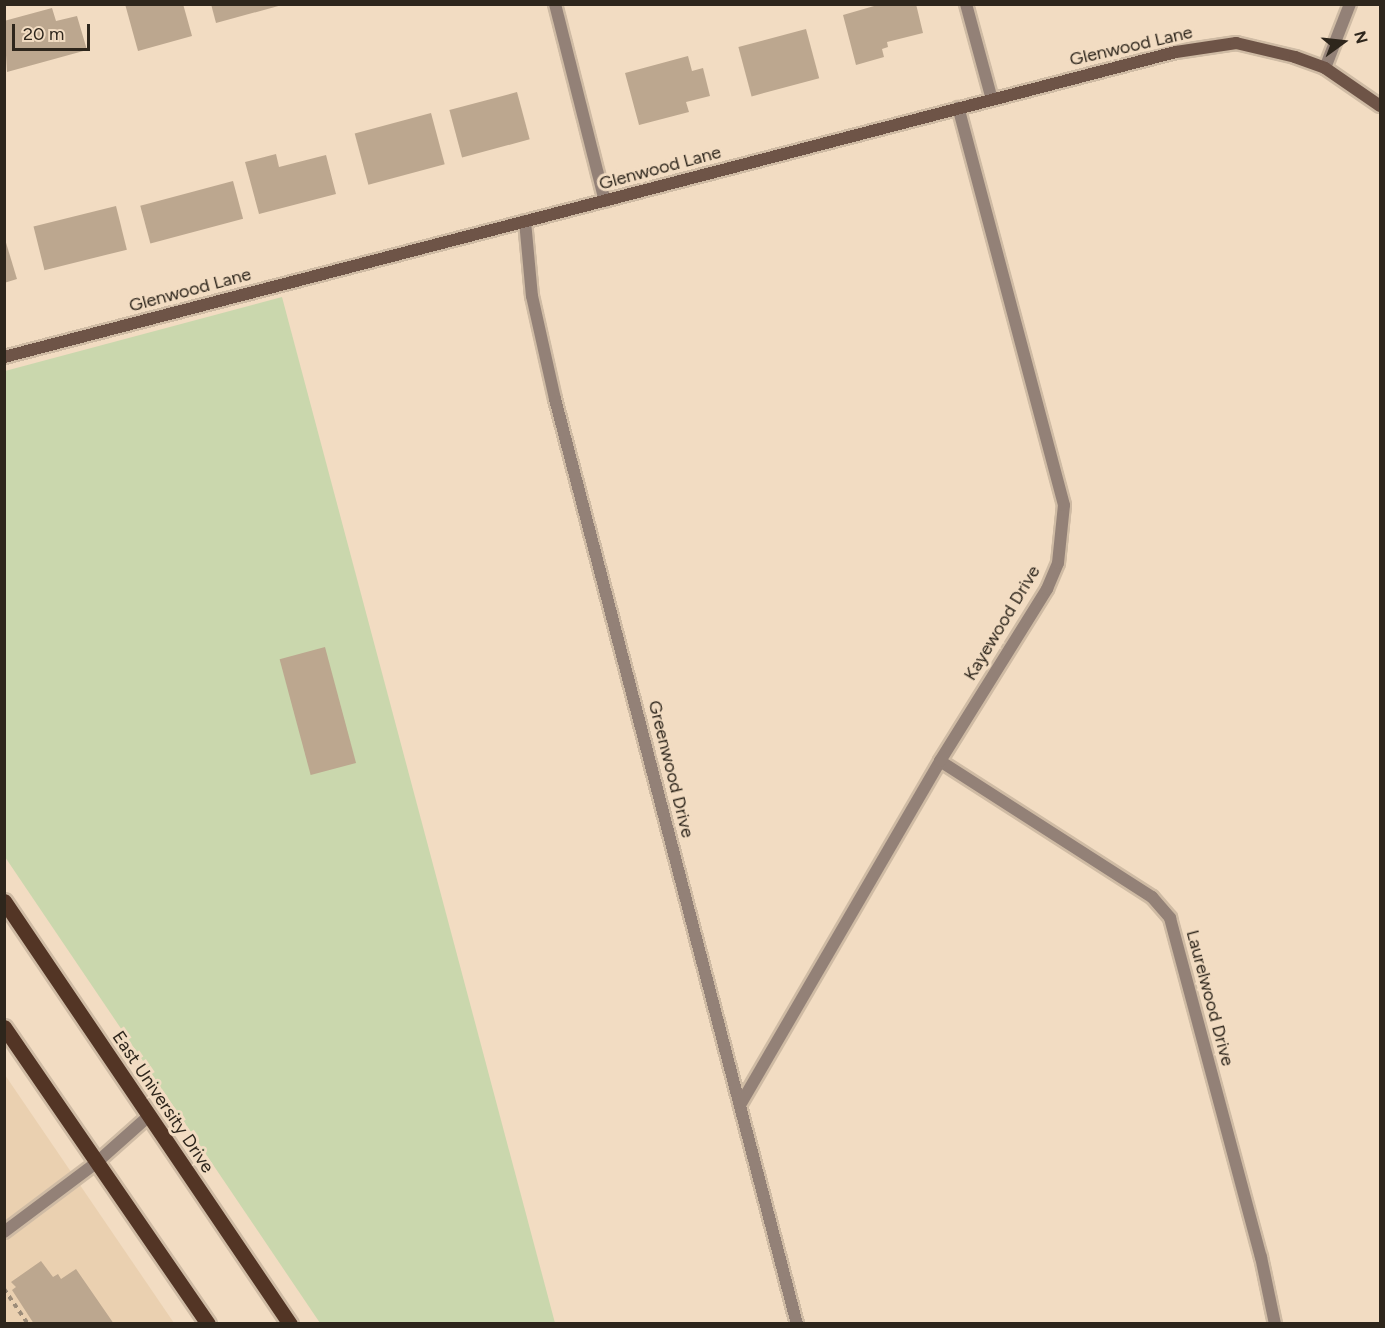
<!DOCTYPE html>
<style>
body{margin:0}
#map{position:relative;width:1385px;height:1328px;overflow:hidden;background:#f2dcc2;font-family:Figtree,sans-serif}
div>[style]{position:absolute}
.built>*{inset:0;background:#ead0b0}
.green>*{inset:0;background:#cad7ad}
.building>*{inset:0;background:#bca78f;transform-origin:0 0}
.path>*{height:4px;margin-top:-2px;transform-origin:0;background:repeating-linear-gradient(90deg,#9c8c79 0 4.5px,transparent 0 9px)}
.roads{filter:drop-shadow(2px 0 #cfbba4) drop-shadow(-2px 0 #cfbba4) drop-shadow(0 2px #cfbba4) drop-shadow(0 -2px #cfbba4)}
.lane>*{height:12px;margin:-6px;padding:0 6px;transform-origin:6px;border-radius:6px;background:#938177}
.street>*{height:12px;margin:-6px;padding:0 6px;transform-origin:6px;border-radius:6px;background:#938177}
.secondary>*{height:12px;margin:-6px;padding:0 6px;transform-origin:6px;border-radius:6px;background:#6e5447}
.primary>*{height:15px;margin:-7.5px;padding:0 7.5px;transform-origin:7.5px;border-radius:7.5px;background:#533525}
span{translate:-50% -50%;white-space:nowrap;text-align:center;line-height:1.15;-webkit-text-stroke:6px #f2dcc2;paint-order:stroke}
.street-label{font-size:18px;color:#2e261c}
.frame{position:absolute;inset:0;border:6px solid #2e261c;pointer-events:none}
.north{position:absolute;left:1313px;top:12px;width:60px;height:60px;-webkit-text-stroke:4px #f2dcc2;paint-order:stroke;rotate:75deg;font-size:16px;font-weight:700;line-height:24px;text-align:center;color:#2e261c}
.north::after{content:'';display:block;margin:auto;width:21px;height:27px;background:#2e261c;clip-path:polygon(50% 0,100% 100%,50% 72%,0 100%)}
.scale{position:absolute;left:12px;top:24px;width:78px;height:27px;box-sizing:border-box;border:3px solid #2e261c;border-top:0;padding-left:8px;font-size:18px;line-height:21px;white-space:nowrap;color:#2e261c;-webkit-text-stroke:4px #f2dcc2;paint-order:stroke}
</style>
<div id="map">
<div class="built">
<div style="clip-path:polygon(5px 1075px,174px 1323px,5px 1323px)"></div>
</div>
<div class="green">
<div style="clip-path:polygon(282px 297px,555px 1323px,320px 1323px,5px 857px,5px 371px)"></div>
</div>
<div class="building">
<div style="clip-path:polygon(125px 4px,183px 4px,192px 36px,138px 51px)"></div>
<div style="clip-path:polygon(211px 4px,282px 4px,282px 5px,216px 23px)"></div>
<div style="clip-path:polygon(881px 4px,916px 4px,923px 33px,887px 42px,888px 47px,882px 49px,884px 57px,856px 65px,843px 15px)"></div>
<div style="clip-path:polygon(52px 8px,56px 21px,77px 16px,87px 50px,7px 72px,4px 21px)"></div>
<div style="left:806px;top:29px;width:51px;height:70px;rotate:75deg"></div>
<div style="clip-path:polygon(688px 56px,692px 71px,703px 68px,710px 96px,686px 102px,689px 112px,639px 125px,625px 73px)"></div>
<div style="left:517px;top:92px;width:49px;height:70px;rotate:75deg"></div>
<div style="left:431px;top:113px;width:53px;height:79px;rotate:75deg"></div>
<div style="clip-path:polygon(276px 154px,279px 167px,326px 155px,336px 194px,259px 214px,245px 162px)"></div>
<div style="left:233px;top:181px;width:39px;height:96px;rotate:75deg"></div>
<div style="left:116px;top:206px;width:45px;height:85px;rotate:76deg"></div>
<div style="clip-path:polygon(4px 236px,17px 279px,4px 283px)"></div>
<div style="left:325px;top:647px;width:120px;height:47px;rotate:75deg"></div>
<div style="clip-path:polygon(41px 1261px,53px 1277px,58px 1274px,61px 1279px,76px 1269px,114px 1324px,34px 1324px,12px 1290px,16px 1287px,11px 1282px)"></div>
</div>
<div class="path">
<div style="left:4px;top:1289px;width:42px;rotate:55.6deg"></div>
</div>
<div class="roads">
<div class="lane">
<div style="left:4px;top:1232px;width:115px;rotate:-36.9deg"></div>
<div style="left:96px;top:1163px;width:71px;rotate:-41.6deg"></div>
</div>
<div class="street">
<div style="left:555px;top:4px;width:203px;rotate:75.8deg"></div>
<div style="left:966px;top:4px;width:99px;rotate:74.8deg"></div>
<div style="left:1325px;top:68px;width:69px;rotate:-68.7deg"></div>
<div style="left:525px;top:221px;width:75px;rotate:84.7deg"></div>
<div style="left:532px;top:296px;width:106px;rotate:77.4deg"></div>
<div style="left:555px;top:399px;width:956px;rotate:75.34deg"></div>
<div style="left:940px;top:761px;width:252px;rotate:32.7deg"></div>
<div style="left:1152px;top:897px;width:28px;rotate:49deg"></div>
<div style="left:1170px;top:918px;width:351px;rotate:75deg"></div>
<div style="left:1261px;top:1257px;width:68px;rotate:78.2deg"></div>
<div style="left:740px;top:1105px;width:398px;rotate:-59.8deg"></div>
<div style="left:940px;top:761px;width:203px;rotate:-58.1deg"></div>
<div style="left:1047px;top:589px;width:28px;rotate:-67deg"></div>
<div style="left:1058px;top:563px;width:58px;rotate:-84.1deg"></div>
<div style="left:1064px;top:505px;width:411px;rotate:-104.9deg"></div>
</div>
<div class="secondary">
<div style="left:4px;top:357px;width:1211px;rotate:-14.59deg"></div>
<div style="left:1176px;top:52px;width:61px;rotate:-8.5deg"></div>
<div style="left:1236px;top:43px;width:61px;rotate:13.3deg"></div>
<div style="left:1295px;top:57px;width:32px;rotate:20deg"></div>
<div style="left:1325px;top:68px;width:67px;rotate:34.6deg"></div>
</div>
<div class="primary">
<div style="left:4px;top:901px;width:511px;rotate:55.94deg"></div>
<div style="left:4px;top:1027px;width:360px;rotate:55.5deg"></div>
</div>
</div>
<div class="street-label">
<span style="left:1131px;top:46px;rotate:-13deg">Glenwood Lane</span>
<span style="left:660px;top:168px;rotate:-15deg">Glenwood Lane</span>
<span style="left:190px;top:290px;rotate:-15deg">Glenwood Lane</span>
<span style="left:1002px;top:623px;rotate:-59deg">Kayewood Drive</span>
<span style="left:671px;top:769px;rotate:76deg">Greenwood Drive</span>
<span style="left:1210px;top:998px;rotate:75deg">Laurelwood Drive</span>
<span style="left:163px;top:1102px;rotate:56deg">East University Drive</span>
</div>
<div class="frame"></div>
<div class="north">N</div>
<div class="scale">20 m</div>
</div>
